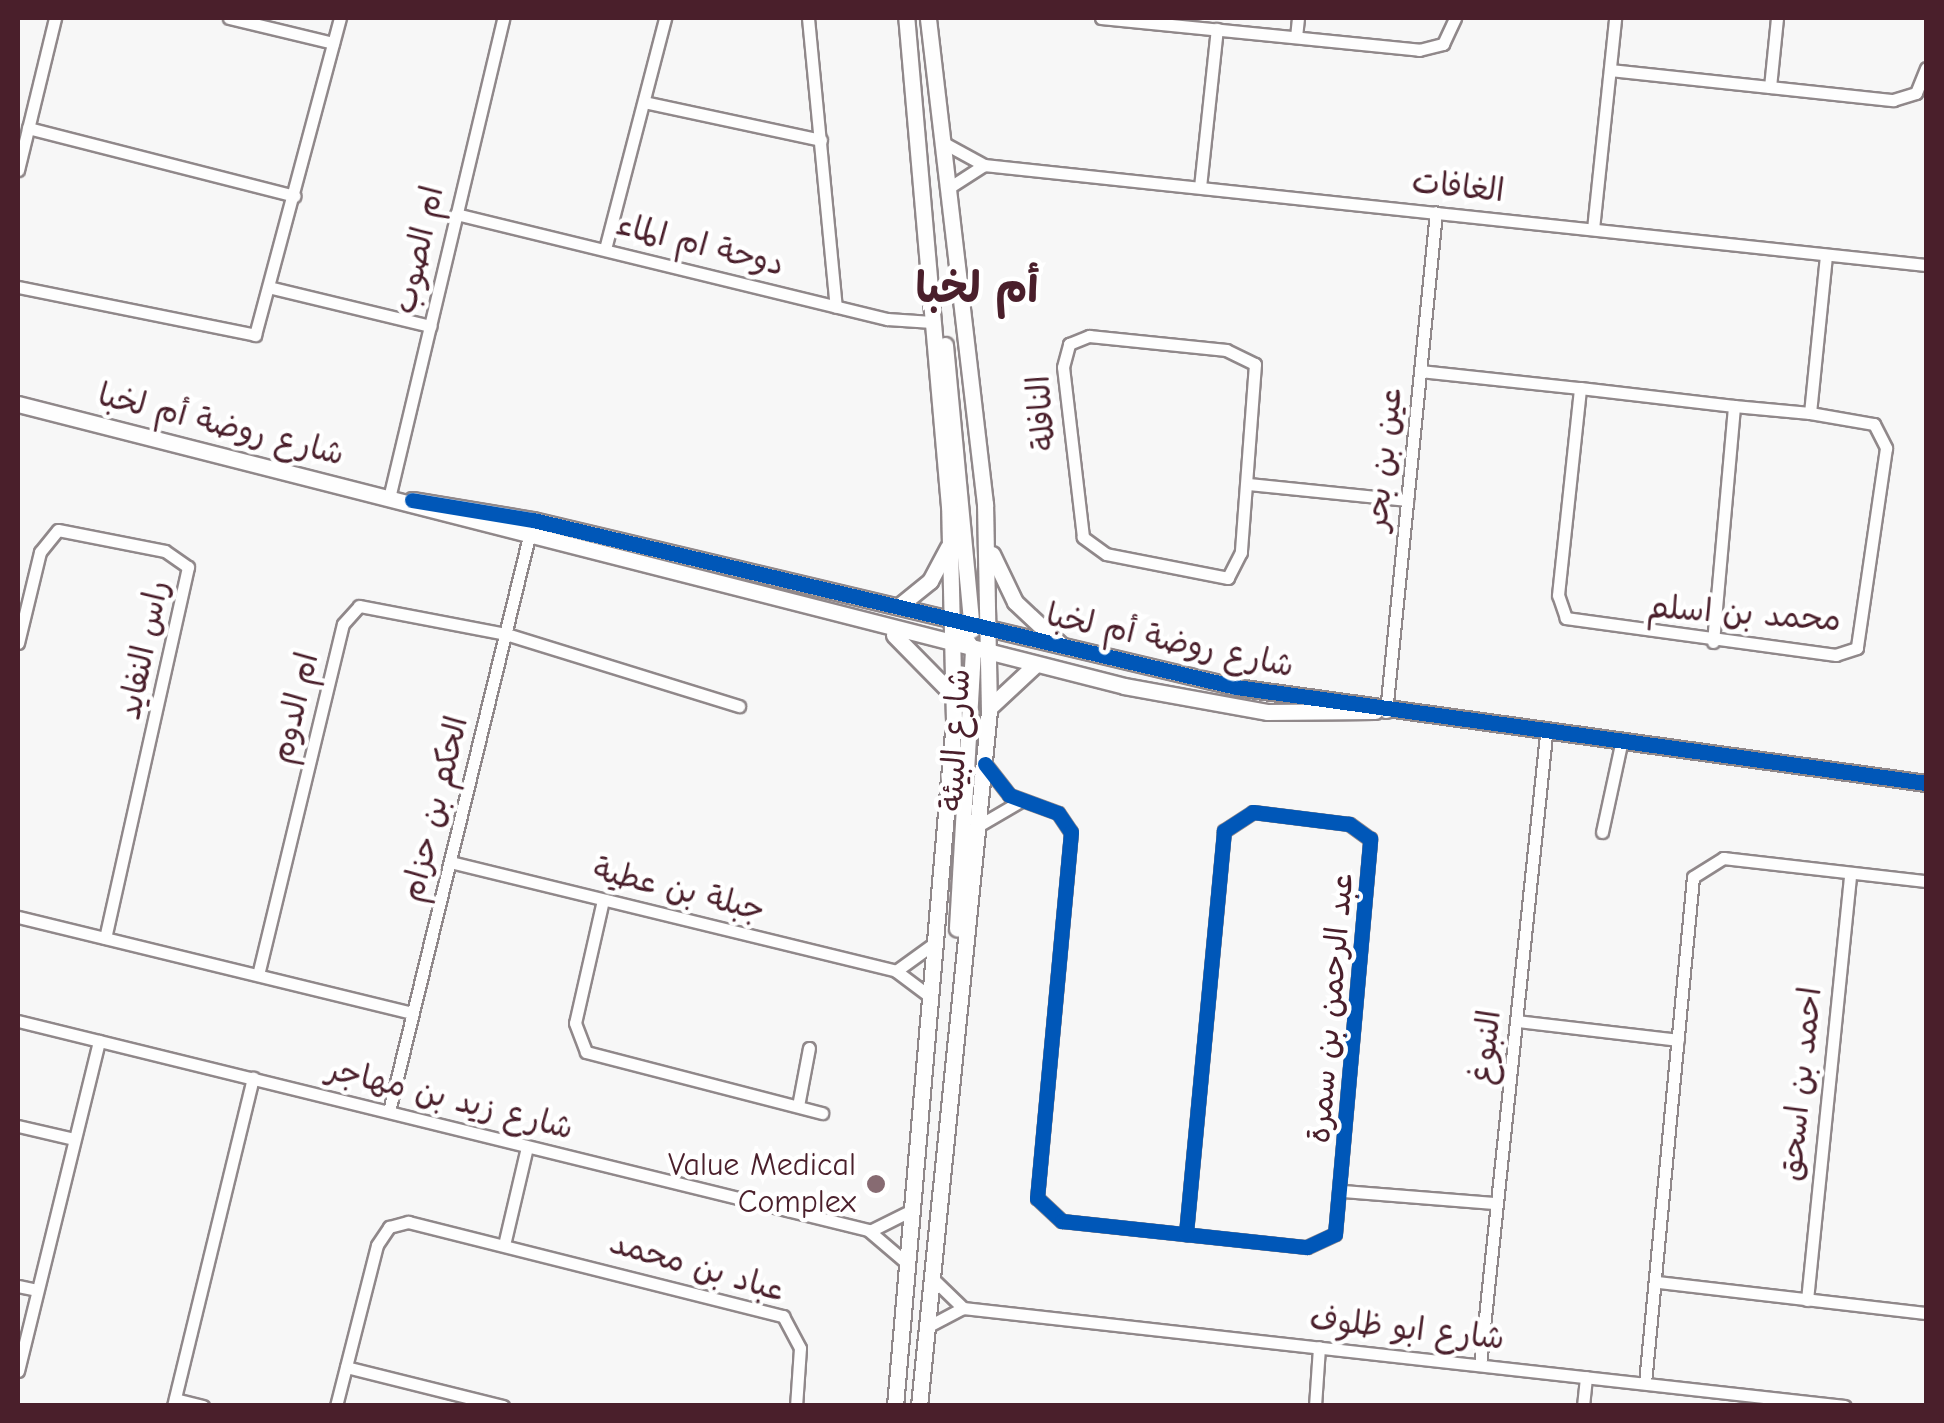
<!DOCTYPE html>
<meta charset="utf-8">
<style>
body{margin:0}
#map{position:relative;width:1944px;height:1423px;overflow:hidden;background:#f7f7f7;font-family:"Comic Neue","Playpen Sans Arabic",sans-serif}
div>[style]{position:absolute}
.roads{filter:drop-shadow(2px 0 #90888a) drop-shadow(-2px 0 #90888a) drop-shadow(0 2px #90888a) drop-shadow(0 -2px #90888a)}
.street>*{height:11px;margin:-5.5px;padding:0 5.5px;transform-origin:5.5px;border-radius:5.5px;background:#fefefe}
.secondary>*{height:15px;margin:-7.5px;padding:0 7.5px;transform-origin:7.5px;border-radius:7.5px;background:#fefefe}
.cycleway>*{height:15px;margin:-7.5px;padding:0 7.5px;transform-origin:7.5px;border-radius:7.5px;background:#0057b8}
.dots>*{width:28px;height:28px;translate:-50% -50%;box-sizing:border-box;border:5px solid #fff;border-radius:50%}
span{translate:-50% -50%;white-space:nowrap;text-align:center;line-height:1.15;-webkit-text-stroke:9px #fff;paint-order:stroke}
.street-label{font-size:32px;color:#4a1f2b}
.poi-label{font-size:32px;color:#4a1f2b}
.right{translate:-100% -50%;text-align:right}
.district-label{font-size:42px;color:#4a1f2b;font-weight:700}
.frame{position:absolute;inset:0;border:20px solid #4a1f2b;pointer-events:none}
</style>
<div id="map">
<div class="roads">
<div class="street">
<div style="left:229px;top:18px;width:107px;rotate:13.5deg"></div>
<div style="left:808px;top:18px;width:290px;rotate:84.5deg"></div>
<div style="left:1101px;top:18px;width:320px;rotate:5.7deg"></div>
<div style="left:1419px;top:50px;width:25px;rotate:-14deg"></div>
<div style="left:1443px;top:44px;width:29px;rotate:-65deg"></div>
<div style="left:1296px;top:37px;width:19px;rotate:-84deg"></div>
<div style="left:1610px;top:70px;width:285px;rotate:6.1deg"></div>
<div style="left:1893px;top:100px;width:24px;rotate:-17deg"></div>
<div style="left:1916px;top:93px;width:27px;rotate:-68deg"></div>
<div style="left:1770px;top:87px;width:69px;rotate:-84.2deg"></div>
<div style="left:644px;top:102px;width:181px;rotate:12.1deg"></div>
<div style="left:28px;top:128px;width:275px;rotate:14.3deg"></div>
<div style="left:942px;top:142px;width:48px;rotate:28.7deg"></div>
<div style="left:984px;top:165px;width:947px;rotate:6.06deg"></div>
<div style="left:18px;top:170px;width:156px;rotate:-76.3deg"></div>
<div style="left:1200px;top:187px;width:159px;rotate:-83.9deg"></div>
<div style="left:947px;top:189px;width:44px;rotate:-33deg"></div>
<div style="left:456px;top:214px;width:444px;rotate:13.7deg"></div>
<div style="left:887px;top:319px;width:45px;rotate:3.8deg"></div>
<div style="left:1593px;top:229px;width:212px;rotate:-84deg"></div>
<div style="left:605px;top:249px;width:239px;rotate:-75.4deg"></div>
<div style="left:18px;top:287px;width:242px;rotate:11.4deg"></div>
<div style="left:255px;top:335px;width:328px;rotate:-75deg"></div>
<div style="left:272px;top:288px;width:163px;rotate:13.5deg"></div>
<div style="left:1089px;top:336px;width:138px;rotate:5.8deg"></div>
<div style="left:1226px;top:350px;width:32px;rotate:26deg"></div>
<div style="left:1255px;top:364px;width:189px;rotate:94.3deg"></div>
<div style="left:1241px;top:552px;width:29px;rotate:117deg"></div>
<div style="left:1228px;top:578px;width:124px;rotate:-168.9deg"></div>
<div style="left:1106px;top:554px;width:29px;rotate:-144deg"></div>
<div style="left:1083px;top:537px;width:171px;rotate:-96.7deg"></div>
<div style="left:1063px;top:367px;width:24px;rotate:-75deg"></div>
<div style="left:1069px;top:344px;width:22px;rotate:-22deg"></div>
<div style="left:1420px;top:371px;width:161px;rotate:6.1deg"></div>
<div style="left:1580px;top:388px;width:155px;rotate:6.7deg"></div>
<div style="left:1734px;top:406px;width:76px;rotate:5.3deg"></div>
<div style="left:1810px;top:413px;width:65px;rotate:9.8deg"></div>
<div style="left:1874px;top:424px;width:27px;rotate:63deg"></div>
<div style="left:1886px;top:448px;width:202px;rotate:98.3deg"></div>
<div style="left:1857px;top:648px;width:22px;rotate:162deg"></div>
<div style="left:1836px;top:655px;width:273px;rotate:-172.2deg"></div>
<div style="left:1566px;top:618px;width:24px;rotate:-109deg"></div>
<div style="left:1558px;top:595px;width:208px;rotate:-83.9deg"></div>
<div style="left:1810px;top:413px;width:159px;rotate:-84.2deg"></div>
<div style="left:1249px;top:484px;width:159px;rotate:5.8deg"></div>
<div style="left:390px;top:494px;width:489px;rotate:-76.6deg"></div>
<div style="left:1713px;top:642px;width:237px;rotate:-84.9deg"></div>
<div style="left:18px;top:643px;width:94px;rotate:-76.4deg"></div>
<div style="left:40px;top:552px;width:28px;rotate:-51deg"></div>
<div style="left:58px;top:530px;width:109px;rotate:11.1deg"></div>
<div style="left:165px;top:551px;width:28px;rotate:35deg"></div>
<div style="left:188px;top:567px;width:380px;rotate:102.6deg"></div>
<div style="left:1386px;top:712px;width:502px;rotate:-84.29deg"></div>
<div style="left:985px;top:764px;width:39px;rotate:52deg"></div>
<div style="left:1009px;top:795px;width:52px;rotate:20.2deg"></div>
<div style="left:1058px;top:813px;width:23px;rotate:56deg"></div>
<div style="left:1071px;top:832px;width:368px;rotate:95.3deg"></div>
<div style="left:1037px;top:1198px;width:34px;rotate:43deg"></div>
<div style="left:1062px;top:1221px;width:246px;rotate:6.1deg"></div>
<div style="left:1307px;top:1247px;width:31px;rotate:-25deg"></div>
<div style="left:1335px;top:1234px;width:397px;rotate:-84.9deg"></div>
<div style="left:1370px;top:839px;width:26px;rotate:-144deg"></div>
<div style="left:1349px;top:824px;width:97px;rotate:-172.9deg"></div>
<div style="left:1253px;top:812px;width:35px;rotate:147deg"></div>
<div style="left:1224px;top:831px;width:405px;rotate:95.4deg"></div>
<div style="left:978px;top:826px;width:50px;rotate:-30.2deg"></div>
<div style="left:1602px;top:832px;width:90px;rotate:-77.8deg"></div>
<div style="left:450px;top:862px;width:459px;rotate:13.7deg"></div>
<div style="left:896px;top:971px;width:45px;rotate:36.9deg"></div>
<div style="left:603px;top:900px;width:126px;rotate:102.8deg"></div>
<div style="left:575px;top:1023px;width:31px;rotate:69deg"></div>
<div style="left:586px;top:1052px;width:244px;rotate:14.5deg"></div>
<div style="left:18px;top:917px;width:406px;rotate:13.7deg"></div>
<div style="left:896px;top:971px;width:49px;rotate:-35.9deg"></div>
<div style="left:258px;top:975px;width:361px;rotate:-76.4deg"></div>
<div style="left:343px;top:624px;width:24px;rotate:-48deg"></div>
<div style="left:359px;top:606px;width:150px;rotate:10.8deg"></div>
<div style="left:506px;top:634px;width:244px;rotate:17.2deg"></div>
<div style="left:18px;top:1021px;width:875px;rotate:13.81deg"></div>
<div style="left:868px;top:1230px;width:54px;rotate:40.5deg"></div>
<div style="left:1517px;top:1021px;width:162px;rotate:6.7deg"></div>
<div style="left:798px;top:1106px;width:59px;rotate:-79.3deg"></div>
<div style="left:389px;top:1111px;width:600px;rotate:-76.31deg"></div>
<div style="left:18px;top:1126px;width:57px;rotate:13.1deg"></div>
<div style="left:1342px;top:1191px;width:153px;rotate:4.5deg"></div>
<div style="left:872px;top:1230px;width:45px;rotate:-26.6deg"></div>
<div style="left:504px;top:1245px;width:101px;rotate:-76.8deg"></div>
<div style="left:931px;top:1277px;width:45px;rotate:44.1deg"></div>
<div style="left:1658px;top:1282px;width:270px;rotate:6.6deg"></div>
<div style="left:18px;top:1286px;width:19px;rotate:12deg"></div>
<div style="left:1807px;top:1300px;width:428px;rotate:-84.2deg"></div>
<div style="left:925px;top:1328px;width:43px;rotate:-27.8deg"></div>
<div style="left:963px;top:1308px;width:887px;rotate:6.34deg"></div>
<div style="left:1480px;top:1365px;width:633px;rotate:-84.02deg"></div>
<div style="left:346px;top:1367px;width:162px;rotate:14deg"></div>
<div style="left:18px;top:1371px;width:340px;rotate:-76.2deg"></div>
<div style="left:1645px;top:1383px;width:508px;rotate:-84.58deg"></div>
<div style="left:1693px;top:877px;width:36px;rotate:-32deg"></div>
<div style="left:1723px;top:858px;width:204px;rotate:6.5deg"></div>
<div style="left:175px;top:1399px;width:29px;rotate:14deg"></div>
<div style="left:173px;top:1406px;width:338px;rotate:-76.3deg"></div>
<div style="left:336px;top:1406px;width:166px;rotate:-75.7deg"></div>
<div style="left:377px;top:1245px;width:22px;rotate:-56deg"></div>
<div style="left:389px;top:1227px;width:20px;rotate:-15deg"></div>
<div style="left:408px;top:1222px;width:387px;rotate:14.1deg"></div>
<div style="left:783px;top:1316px;width:36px;rotate:62deg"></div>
<div style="left:800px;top:1348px;width:58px;rotate:93.9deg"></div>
<div style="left:1315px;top:1406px;width:59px;rotate:-86.1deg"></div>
<div style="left:1583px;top:1406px;width:29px;rotate:-84deg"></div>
</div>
<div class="secondary">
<div style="left:945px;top:345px;width:286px;rotate:84.6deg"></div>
<div style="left:18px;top:404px;width:1141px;rotate:14.3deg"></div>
<div style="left:1124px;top:686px;width:145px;rotate:10.3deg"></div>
<div style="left:1267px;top:712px;width:108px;rotate:-0.5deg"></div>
<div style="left:412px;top:500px;width:123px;rotate:9.4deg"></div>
<div style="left:533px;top:520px;width:723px;rotate:13.36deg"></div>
<div style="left:1236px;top:687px;width:697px;rotate:7.92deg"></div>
<div style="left:992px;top:554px;width:53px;rotate:64.4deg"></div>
<div style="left:1015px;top:602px;width:63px;rotate:43.1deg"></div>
<div style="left:899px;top:606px;width:40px;rotate:-39deg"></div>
<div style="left:930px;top:581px;width:38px;rotate:-62deg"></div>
<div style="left:954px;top:621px;width:35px;rotate:57deg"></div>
<div style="left:973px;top:650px;width:279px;rotate:93.3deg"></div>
<div style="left:894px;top:635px;width:86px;rotate:45.5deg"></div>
<div style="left:990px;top:707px;width:62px;rotate:-43deg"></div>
<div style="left:895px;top:1406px;width:688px;rotate:-85.08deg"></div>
<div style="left:954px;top:721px;width:215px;rotate:-91.3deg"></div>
<div style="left:949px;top:506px;width:490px;rotate:-95deg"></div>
<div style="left:919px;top:1406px;width:699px;rotate:-84.25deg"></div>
<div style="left:989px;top:711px;width:207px;rotate:-91.1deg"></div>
<div style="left:985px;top:504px;width:489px;rotate:-96.7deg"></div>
</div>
</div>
<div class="cycleway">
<div style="left:412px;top:500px;width:123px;rotate:9.4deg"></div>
<div style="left:533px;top:520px;width:723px;rotate:13.36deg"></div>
<div style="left:1236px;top:687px;width:697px;rotate:7.92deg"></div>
<div style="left:985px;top:764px;width:39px;rotate:52deg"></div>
<div style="left:1009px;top:795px;width:52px;rotate:20.2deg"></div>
<div style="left:1058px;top:813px;width:23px;rotate:56deg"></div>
<div style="left:1071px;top:832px;width:368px;rotate:95.3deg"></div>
<div style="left:1037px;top:1198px;width:34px;rotate:43deg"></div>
<div style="left:1062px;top:1221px;width:246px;rotate:6.1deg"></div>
<div style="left:1307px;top:1247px;width:31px;rotate:-25deg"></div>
<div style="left:1335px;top:1234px;width:397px;rotate:-84.9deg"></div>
<div style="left:1370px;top:839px;width:26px;rotate:-144deg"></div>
<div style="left:1349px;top:824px;width:97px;rotate:-172.9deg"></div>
<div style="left:1253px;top:812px;width:35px;rotate:147deg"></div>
<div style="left:1224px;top:831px;width:405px;rotate:95.4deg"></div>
</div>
<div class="dots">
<div style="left:876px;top:1184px;background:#876b72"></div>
</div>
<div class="street-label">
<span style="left:1458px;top:187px;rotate:6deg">الغافات</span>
<span style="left:700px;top:245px;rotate:14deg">دوحة ام الماء</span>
<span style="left:419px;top:250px;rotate:-77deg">ام الصوب</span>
<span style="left:1042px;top:413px;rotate:-95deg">النافلة</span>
<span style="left:221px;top:425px;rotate:14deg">شارع روضة أم لخبا</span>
<span style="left:1384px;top:459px;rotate:-84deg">عين بن بحر</span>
<span style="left:1744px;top:614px;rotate:4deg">محمد بن اسلم</span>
<span style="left:1170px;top:641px;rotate:12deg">شارع روضة أم لخبا</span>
<span style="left:144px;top:650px;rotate:-78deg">راس النفايد</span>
<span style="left:295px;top:708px;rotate:-76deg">ام الدوم</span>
<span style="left:956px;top:740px;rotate:-87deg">شارع البيئة</span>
<span style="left:435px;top:809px;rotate:-76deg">الحكم بن حزام</span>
<span style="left:679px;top:890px;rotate:14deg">جبلة بن عطية</span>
<span style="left:1331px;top:1008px;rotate:-85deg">عبد الرحمن بن سمرة</span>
<span style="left:1486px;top:1047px;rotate:-83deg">النبوغ</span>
<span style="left:1801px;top:1084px;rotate:-84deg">احمد بن اسحق</span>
<span style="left:450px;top:1099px;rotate:14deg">شارع زيد بن مهاجر</span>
<span style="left:697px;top:1267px;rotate:16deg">عباد بن محمد</span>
<span style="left:1407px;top:1329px;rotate:6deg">شارع ابو ظلوف</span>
</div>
<div class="poi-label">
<span class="right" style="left:856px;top:1184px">Value Medical<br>Complex</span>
</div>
<div class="district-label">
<span style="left:977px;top:289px">أم لخبا</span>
</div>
<div class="frame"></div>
</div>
